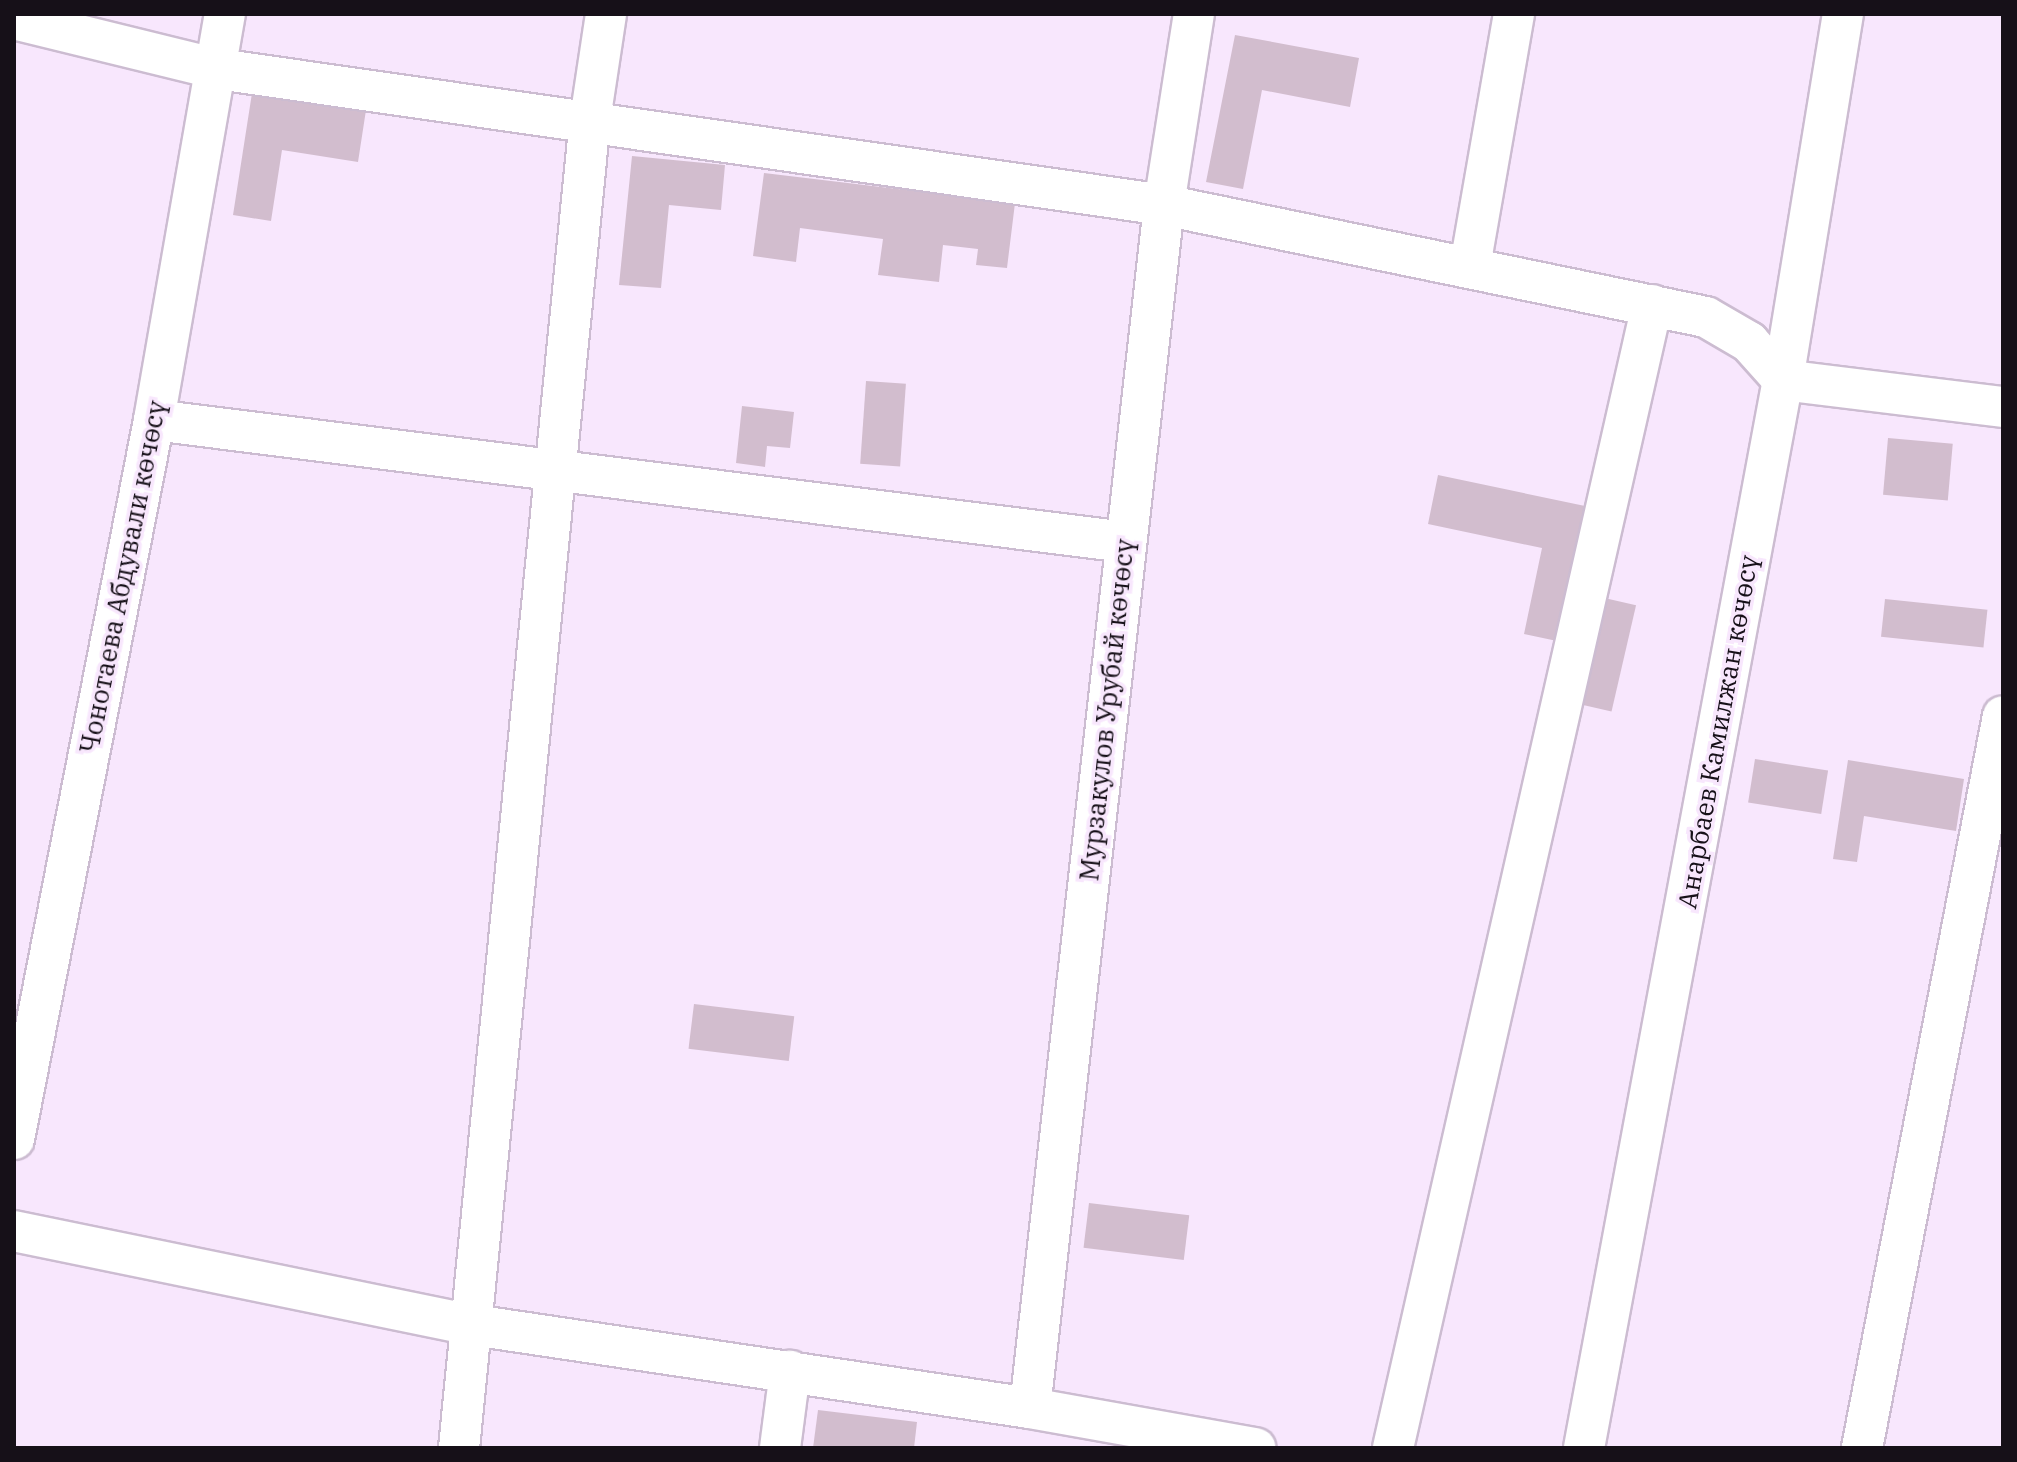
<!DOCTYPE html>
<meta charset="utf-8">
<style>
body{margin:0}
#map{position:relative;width:2017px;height:1462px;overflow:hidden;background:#f8e7fd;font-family:"IBM Plex Serif",serif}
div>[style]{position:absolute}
.building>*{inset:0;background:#d2bdce;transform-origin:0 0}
.roads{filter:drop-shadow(2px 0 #ccbcd1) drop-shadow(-2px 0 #ccbcd1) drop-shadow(0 2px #ccbcd1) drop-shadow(0 -2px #ccbcd1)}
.street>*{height:40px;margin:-20px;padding:0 20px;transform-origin:20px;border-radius:20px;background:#fff}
span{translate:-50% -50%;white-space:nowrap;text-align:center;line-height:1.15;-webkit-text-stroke:7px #f8e7fd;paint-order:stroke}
.street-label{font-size:26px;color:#161018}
.frame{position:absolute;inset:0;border:16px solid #161018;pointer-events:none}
</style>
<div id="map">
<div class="building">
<div style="clip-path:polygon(1235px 35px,1359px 58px,1350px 107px,1262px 90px,1243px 189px,1206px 182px)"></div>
<div style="clip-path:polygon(252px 93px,366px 110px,358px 162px,282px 150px,271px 221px,233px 215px)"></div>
<div style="clip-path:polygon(632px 156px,725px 165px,721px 210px,669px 205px,661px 288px,619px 285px)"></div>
<div style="clip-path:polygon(764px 173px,1015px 203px,1007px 268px,976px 265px,978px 249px,943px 245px,939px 282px,878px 275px,883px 239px,800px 228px,796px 262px,753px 256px)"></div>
<div style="left:866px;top:381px;width:40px;height:83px;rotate:4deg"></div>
<div style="clip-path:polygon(742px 406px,794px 412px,790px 448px,767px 446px,765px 467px,736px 463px)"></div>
<div style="left:1888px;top:438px;width:65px;height:57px;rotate:5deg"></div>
<div style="clip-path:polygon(1438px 475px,1585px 506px,1557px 641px,1524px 634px,1542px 548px,1428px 524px)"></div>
<div style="left:1600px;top:597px;width:37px;height:109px;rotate:13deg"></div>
<div style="left:1885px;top:599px;width:103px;height:38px;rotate:6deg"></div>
<div style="left:1755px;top:759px;width:74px;height:44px;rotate:9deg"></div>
<div style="clip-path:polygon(1848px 760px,1964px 779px,1956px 831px,1864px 816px,1857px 862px,1833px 859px)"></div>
<div style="left:694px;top:1004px;width:101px;height:45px;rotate:7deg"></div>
<div style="left:1089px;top:1203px;width:101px;height:45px;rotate:7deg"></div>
<div style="clip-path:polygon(818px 1410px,917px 1422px,914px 1448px,813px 1448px)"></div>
</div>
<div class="roads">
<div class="street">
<div style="left:14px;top:19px;width:210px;rotate:13.8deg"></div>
<div style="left:218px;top:69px;width:956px;rotate:8.18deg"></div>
<div style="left:1164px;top:205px;width:553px;rotate:11.68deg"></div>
<div style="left:1706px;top:317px;width:50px;rotate:30.2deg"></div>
<div style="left:1749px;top:342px;width:51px;rotate:48.2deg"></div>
<div style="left:1783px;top:380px;width:222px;rotate:7deg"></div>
<div style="left:1470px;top:266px;width:256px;rotate:-80.1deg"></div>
<div style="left:154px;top:420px;width:979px;rotate:7.16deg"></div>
<div style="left:14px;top:1139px;width:733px;rotate:-78.98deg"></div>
<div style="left:154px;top:420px;width:412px;rotate:-80.1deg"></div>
<div style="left:14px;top:1231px;width:469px;rotate:11.6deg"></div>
<div style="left:473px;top:1325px;width:563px;rotate:8.48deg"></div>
<div style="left:1030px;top:1408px;width:229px;rotate:10.1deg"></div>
<div style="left:1030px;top:1408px;width:1210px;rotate:-83.64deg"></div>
<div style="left:1164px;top:205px;width:193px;rotate:-81.1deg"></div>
<div style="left:459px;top:1448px;width:1334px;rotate:-84.37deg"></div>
<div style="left:590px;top:120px;width:107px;rotate:-81.4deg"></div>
<div style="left:780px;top:1448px;width:78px;rotate:-82.6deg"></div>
<div style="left:1393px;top:1448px;width:1172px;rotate:-77.23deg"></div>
<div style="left:1584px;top:1448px;width:1086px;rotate:-79.45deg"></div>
<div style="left:1783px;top:380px;width:371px;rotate:-80.7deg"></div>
<div style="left:1862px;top:1448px;width:745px;rotate:-79.1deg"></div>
</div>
</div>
<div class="street-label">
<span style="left:123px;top:577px;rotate:-79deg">Чонотаева Абдували көчөсү</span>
<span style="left:1107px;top:710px;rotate:-84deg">Мурзакулов Урубай көчөсү</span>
<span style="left:1718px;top:732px;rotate:-80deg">Анарбаев Камилжан көчөсү</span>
</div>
<div class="frame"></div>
</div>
